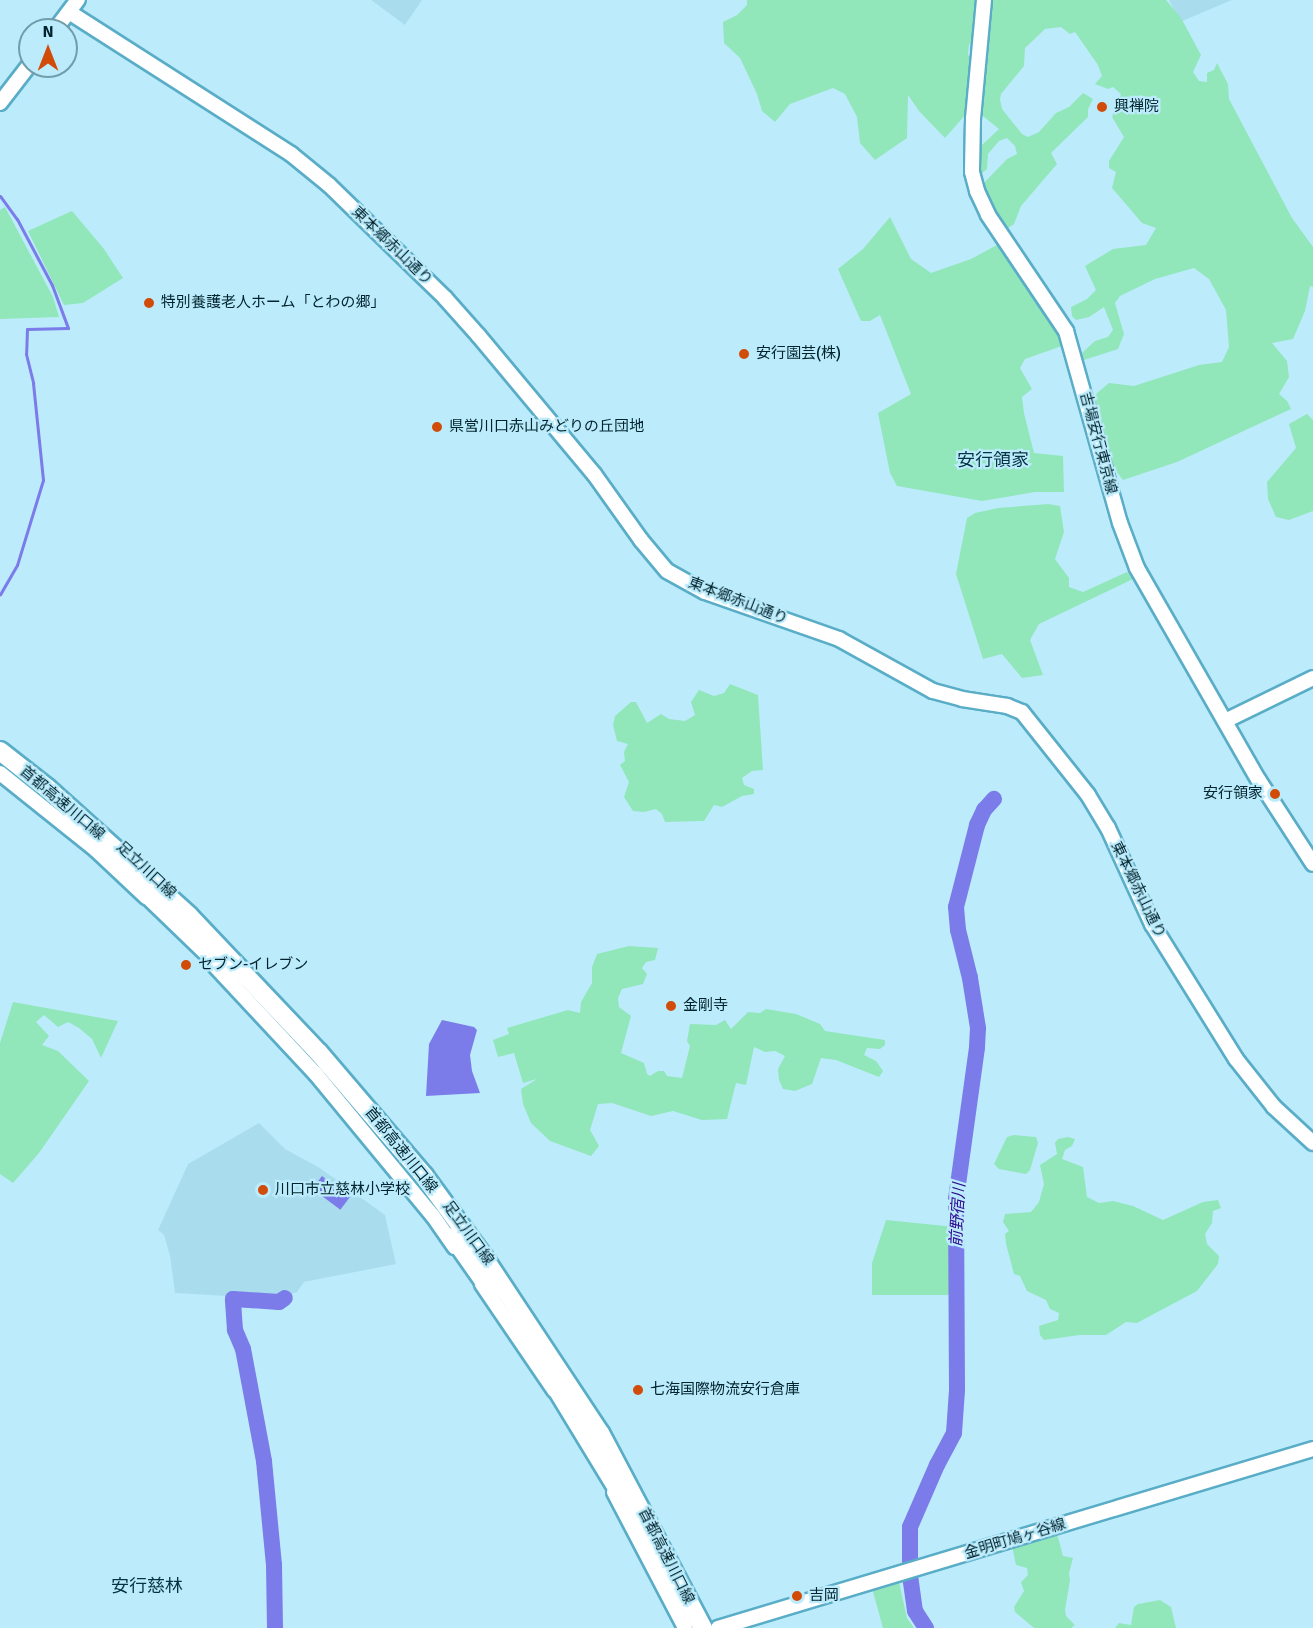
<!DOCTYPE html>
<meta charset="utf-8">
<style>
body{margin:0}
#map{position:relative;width:1313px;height:1628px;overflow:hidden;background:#bcecfc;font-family:Signika,"Noto Sans JP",sans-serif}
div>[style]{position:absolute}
.built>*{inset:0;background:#a9ddee}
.green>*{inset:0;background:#91e6ba}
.water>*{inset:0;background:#7b7ce9;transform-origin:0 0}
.stream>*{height:3px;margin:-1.5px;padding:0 1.5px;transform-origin:1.5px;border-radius:1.5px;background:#7b7ce9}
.river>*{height:16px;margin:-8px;padding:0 8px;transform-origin:8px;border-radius:8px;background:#7b7ce9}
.roads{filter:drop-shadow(2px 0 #5aadc7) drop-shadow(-2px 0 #5aadc7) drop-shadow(0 2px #5aadc7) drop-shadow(0 -2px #5aadc7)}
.secondary>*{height:14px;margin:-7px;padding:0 7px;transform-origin:7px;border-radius:7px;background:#fff}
.highway>*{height:18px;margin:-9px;padding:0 9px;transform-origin:9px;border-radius:9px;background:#fff}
.dots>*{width:16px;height:16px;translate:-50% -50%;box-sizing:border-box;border:3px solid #bcecfc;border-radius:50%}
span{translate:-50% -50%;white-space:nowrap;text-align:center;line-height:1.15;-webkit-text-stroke:4.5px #bcecfc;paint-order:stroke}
.poi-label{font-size:15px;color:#00232d}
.left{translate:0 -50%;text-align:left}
.right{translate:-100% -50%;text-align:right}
.street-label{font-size:15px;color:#00232d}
.water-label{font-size:16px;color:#2f0c92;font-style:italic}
.quarter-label{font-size:18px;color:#033441}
.north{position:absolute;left:18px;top:18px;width:60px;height:60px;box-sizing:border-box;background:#bcecfc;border:2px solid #719ca9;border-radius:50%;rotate:0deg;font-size:16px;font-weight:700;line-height:24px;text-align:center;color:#00232d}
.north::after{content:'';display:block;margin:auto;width:21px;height:27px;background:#d14c09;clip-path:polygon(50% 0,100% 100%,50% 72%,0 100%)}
</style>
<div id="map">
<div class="built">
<div style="clip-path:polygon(371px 0,422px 0,405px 25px)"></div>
<div style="clip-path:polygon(1169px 0,1232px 0,1180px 22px)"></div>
<div style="clip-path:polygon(259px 1123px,285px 1149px,320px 1168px,385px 1215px,396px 1264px,304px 1282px,297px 1292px,279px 1299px,175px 1293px,170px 1256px,164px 1235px,158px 1230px,188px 1164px)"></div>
</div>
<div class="green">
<div style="clip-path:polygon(747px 0,976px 0,973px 43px,969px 44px,968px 55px,971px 58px,967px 113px,945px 138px,919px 111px,908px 95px,907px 138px,875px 160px,860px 143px,857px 117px,845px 94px,833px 88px,790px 104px,775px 122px,762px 111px,757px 94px,740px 58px,724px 43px,723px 22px,737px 15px,747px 5px)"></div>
<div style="clip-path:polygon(990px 0,1166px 0,1181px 18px,1201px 55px,1193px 72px,1199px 81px,1207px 82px,1207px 73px,1214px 70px,1217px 63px,1228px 84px,1229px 99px,1292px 218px,1313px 247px,1313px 287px,1310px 286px,1305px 311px,1293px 339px,1272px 343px,1287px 361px,1289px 377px,1279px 394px,1287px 401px,1291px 409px,1177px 462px,1123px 480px,1113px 467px,1096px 412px,1096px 394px,1109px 383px,1134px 386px,1199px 365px,1222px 362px,1229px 347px,1226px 310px,1209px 279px,1194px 268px,1155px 279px,1120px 296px,1115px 303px,1124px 334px,1118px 349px,1084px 360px,1082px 353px,1095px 341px,1108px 337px,1113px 330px,1104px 307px,1089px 317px,1076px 320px,1072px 316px,1071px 307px,1087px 299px,1096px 290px,1085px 266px,1113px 249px,1146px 245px,1156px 228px,1142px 223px,1112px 188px,1116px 172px,1109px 168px,1109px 161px,1124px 137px,1112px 117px,1121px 94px,1113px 87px,1108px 89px,1095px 84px,1102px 76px,1098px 65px,1075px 32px,1070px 34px,1061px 27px,1045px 29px,1025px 48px,1024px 66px,1001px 94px,1000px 99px,1002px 109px,1022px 134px,1028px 137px,1039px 132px,1056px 113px,1069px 107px,1083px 93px,1093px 99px,1088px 109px,1088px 117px,1051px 153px,1057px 164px,1021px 206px,1014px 224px,1008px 228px,995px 213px,994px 206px,986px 201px,983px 184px,1007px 159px,1017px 154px,1015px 146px,1007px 138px,999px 141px,988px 154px,987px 169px,982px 173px,976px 170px,982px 145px,999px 129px,983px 116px,980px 90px,984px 85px)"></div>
<div style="clip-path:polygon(5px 207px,53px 297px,59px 317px,0 319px,0 210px)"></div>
<div style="clip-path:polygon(72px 211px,104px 249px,123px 278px,83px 303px,64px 305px,28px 231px)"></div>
<div style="clip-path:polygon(890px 217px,911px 259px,931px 273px,971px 259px,997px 245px,1026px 282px,1052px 327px,1059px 333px,1062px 346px,1025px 359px,1020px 368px,1032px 389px,1022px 397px,1024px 413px,1034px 453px,1063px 456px,1064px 492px,1035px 492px,982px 501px,897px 486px,890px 473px,878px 413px,911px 394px,880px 315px,870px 321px,861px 321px,838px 269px,863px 249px)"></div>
<div style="clip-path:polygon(1307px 414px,1313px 420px,1313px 511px,1289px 520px,1276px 517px,1268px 499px,1267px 482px,1296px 448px,1289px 424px)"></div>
<div style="clip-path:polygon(1048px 504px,1060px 506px,1064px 532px,1055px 559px,1069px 578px,1069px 587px,1083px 592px,1127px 572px,1133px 579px,1039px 624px,1030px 640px,1043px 675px,1022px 678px,1002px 654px,983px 659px,956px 574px,967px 518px,975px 513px,998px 508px)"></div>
<div style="clip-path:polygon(730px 684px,758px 695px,763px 770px,752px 771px,742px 778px,744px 785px,754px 789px,754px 794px,742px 796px,722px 807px,714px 805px,704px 821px,665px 822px,662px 814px,656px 809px,644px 812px,633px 811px,624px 797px,629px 782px,620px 765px,625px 761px,624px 752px,628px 744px,617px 741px,613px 725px,615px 716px,631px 702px,636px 702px,647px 723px,661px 714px,669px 719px,685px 721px,695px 715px,691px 702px,699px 690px,714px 696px,724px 693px)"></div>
<div style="clip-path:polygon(629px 946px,658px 948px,655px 960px,646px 962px,642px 968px,647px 974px,643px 984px,622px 989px,618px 998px,619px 1007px,631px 1016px,621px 1053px,644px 1063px,647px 1074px,650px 1076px,658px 1071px,664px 1071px,667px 1076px,682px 1078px,690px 1046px,687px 1041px,690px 1024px,716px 1025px,725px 1020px,731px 1029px,748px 1012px,760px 1013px,766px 1009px,796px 1014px,820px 1024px,825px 1031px,885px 1040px,885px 1045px,880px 1049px,867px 1048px,864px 1055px,876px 1061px,883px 1071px,879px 1077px,836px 1060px,821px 1058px,812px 1084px,795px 1091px,783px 1089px,779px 1080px,778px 1069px,785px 1056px,775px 1051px,765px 1052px,754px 1047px,746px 1085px,736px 1083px,727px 1119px,702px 1120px,673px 1111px,651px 1116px,612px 1103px,598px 1104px,590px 1130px,599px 1146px,591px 1156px,550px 1141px,531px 1123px,523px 1104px,521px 1089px,537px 1079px,523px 1083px,514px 1053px,498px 1057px,493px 1040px,509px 1034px,507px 1028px,568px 1010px,580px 1013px,581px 1002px,592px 983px,592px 967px,597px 954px)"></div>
<div style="clip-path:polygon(13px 1002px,118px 1021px,101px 1058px,92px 1039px,79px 1028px,68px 1022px,58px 1027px,44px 1015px,36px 1022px,49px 1036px,42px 1045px,58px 1051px,89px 1081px,39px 1153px,13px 1183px,0 1174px,0 1043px)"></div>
<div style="clip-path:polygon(1014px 1135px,1036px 1137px,1038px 1143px,1030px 1170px,1026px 1174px,999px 1169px,994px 1164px,1007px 1137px)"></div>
<div style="clip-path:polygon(1068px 1137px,1075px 1139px,1072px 1146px,1065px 1150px,1062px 1159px,1083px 1167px,1087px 1197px,1099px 1203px,1113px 1201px,1133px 1206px,1163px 1220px,1203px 1202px,1218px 1200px,1221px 1208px,1213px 1211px,1212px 1223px,1205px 1234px,1207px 1244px,1219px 1256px,1218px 1264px,1197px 1291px,1150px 1316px,1137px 1323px,1126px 1322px,1106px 1335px,1080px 1335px,1044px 1340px,1040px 1335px,1039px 1326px,1058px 1320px,1059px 1313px,1050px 1309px,1046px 1300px,1027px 1291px,1020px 1276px,1014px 1274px,1006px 1244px,1005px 1234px,1009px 1231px,1003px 1222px,1005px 1214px,1031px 1212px,1039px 1202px,1044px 1184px,1040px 1165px,1057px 1154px,1055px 1143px,1058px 1139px)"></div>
<div style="clip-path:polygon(886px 1220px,955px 1227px,958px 1295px,872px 1295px,872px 1263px)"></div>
<div style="clip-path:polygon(1054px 1533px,1058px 1537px,1063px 1556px,1073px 1558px,1069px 1573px,1070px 1580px,1065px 1610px,1066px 1616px,1075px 1625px,1071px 1628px,1034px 1628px,1015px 1612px,1014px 1607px,1024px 1591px,1021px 1582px,1028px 1575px,1027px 1568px,1016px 1565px,1012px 1546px)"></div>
<div style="clip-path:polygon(899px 1582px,907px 1618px,914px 1628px,883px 1628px,872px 1588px)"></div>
<div style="clip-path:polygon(1160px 1600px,1171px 1607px,1176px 1628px,1115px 1628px,1119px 1623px,1131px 1625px,1134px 1607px,1138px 1604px)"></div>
</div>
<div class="water">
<div style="clip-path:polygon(442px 1020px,474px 1027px,477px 1030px,470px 1055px,472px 1071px,480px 1093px,426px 1096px,429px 1044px)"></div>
<div style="left:322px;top:1176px;width:35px;height:16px;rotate:37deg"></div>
</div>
<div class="stream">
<div style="left:0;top:196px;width:29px;rotate:54deg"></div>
<div style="left:17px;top:219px;width:75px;rotate:62.1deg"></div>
<div style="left:52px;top:285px;width:46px;rotate:69.6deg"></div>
<div style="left:68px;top:328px;width:41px;rotate:178.6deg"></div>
<div style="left:27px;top:329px;width:25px;rotate:92deg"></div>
<div style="left:26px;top:354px;width:30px;rotate:76deg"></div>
<div style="left:33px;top:383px;width:98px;rotate:84.1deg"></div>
<div style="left:43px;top:480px;width:89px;rotate:107deg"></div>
<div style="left:17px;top:565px;width:34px;rotate:120deg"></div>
</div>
<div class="river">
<div style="left:275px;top:1628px;width:63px;rotate:-90.9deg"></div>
<div style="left:274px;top:1565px;width:104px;rotate:-95.5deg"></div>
<div style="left:264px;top:1461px;width:114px;rotate:-100.6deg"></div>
<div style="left:243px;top:1349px;width:21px;rotate:-113deg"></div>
<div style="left:235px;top:1330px;width:31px;rotate:-94deg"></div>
<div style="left:233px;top:1299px;width:46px;rotate:3.7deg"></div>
<div style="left:279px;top:1302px;width:7px;rotate:-34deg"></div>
<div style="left:926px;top:1628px;width:20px;rotate:-123deg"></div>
<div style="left:915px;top:1611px;width:35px;rotate:-98deg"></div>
<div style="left:910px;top:1576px;width:49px;rotate:-90deg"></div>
<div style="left:910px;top:1527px;width:68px;rotate:-66.5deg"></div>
<div style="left:937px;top:1465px;width:36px;rotate:-62deg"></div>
<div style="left:954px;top:1433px;width:43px;rotate:-86deg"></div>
<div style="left:957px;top:1390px;width:191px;rotate:-90.3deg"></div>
<div style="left:956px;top:1199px;width:153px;rotate:-82.1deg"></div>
<div style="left:977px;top:1047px;width:19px;rotate:-87deg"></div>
<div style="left:978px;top:1028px;width:51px;rotate:-99.1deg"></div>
<div style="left:970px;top:978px;width:49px;rotate:-104deg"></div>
<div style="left:958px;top:930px;width:23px;rotate:-95deg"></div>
<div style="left:956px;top:907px;width:85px;rotate:-75.6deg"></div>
<div style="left:977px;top:825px;width:17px;rotate:-65deg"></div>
<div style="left:984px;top:810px;width:15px;rotate:-48deg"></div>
</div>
<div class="roads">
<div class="secondary">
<div style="left:984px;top:0;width:119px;rotate:95.3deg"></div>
<div style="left:973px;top:118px;width:54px;rotate:91.1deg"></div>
<div style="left:972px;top:172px;width:20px;rotate:75deg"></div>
<div style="left:977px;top:191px;width:26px;rotate:65deg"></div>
<div style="left:988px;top:215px;width:140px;rotate:56.1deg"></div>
<div style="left:1066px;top:331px;width:199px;rotate:74.3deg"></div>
<div style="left:1120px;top:523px;width:48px;rotate:69.3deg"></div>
<div style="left:1137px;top:568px;width:243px;rotate:60.2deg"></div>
<div style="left:1258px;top:779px;width:101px;rotate:57.1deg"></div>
<div style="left:69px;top:12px;width:264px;rotate:32.6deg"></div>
<div style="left:291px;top:154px;width:49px;rotate:39.2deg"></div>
<div style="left:329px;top:185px;width:162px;rotate:44.2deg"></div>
<div style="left:445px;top:298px;width:50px;rotate:48.3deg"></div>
<div style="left:478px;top:335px;width:181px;rotate:50.2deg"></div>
<div style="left:594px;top:474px;width:81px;rotate:54.5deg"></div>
<div style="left:641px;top:540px;width:40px;rotate:50deg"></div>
<div style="left:667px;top:571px;width:43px;rotate:28.9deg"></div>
<div style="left:705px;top:592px;width:142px;rotate:19.3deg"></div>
<div style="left:839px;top:639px;width:107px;rotate:29deg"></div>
<div style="left:933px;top:691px;width:30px;rotate:15deg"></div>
<div style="left:962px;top:699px;width:46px;rotate:8.8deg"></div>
<div style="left:1007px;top:706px;width:16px;rotate:22deg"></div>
<div style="left:1022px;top:712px;width:106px;rotate:51.5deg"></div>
<div style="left:1088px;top:795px;width:39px;rotate:59deg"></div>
<div style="left:1108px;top:828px;width:106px;rotate:65.4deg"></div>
<div style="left:1152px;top:924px;width:159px;rotate:58.1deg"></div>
<div style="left:1236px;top:1059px;width:61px;rotate:51.6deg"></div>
<div style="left:1274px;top:1107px;width:53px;rotate:42.7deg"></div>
<div style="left:55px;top:30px;width:38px;rotate:-53deg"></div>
<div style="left:0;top:103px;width:49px;rotate:-52.4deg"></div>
<div style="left:1225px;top:721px;width:98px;rotate:-26deg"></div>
<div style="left:0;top:773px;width:123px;rotate:38.7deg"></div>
<div style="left:96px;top:850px;width:69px;rotate:43.2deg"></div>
<div style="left:216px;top:967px;width:145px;rotate:47deg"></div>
<div style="left:315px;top:1073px;width:185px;rotate:50.5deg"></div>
<div style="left:433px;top:1216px;width:38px;rotate:55deg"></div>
<div style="left:482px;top:1284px;width:128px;rotate:55.8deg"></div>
<div style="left:614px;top:1492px;width:153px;rotate:62.4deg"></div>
<div style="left:718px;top:1628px;width:621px;rotate:-16.74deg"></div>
</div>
<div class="highway">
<div style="left:0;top:751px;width:60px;rotate:38.2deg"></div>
<div style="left:47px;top:788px;width:191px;rotate:42deg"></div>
<div style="left:189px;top:916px;width:189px;rotate:46.5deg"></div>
<div style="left:319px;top:1053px;width:162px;rotate:49.5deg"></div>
<div style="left:424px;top:1176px;width:102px;rotate:53.8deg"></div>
<div style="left:484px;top:1258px;width:210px;rotate:56.5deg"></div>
<div style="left:600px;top:1433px;width:221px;rotate:62.2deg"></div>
<div style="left:142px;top:889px;width:120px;rotate:44deg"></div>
<div style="left:453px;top:1237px;width:66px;rotate:54.9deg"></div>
<div style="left:552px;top:1381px;width:137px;rotate:58.7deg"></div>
</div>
</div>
<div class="dots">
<div style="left:1102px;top:107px;background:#d14c09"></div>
<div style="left:149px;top:303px;background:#d14c09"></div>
<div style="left:744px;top:354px;background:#d14c09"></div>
<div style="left:437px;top:427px;background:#d14c09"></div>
<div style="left:1275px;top:794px;background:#d14c09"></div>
<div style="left:186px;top:965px;background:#d14c09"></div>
<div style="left:671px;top:1006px;background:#d14c09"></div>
<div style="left:263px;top:1190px;background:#d14c09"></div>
<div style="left:638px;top:1390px;background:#d14c09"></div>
<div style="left:797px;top:1596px;background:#d14c09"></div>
</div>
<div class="poi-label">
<span class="left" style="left:1114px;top:107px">興禅院</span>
<span class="left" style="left:161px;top:303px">特別養護老人ホーム「とわの郷」</span>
<span class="left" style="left:756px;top:354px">安行園芸(株)</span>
<span class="left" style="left:449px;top:427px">県営川口赤山みどりの丘団地</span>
<span class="right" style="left:1263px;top:794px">安行領家</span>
<span class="left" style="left:198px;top:965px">セブン-イレブン</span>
<span class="left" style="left:683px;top:1006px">金剛寺</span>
<span class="left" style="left:275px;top:1190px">川口市立慈林小学校</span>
<span class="left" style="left:650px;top:1390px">七海国際物流安行倉庫</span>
<span class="left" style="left:809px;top:1596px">吉岡</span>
</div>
<div class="street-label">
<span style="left:392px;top:246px;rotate:44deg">東本郷赤山通り</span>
<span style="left:1098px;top:443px;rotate:75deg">吉場安行東京線</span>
<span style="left:738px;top:601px;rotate:21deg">東本郷赤山通り</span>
<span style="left:62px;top:803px;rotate:40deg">首都高速川口線</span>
<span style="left:146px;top:870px;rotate:43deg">足立川口線</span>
<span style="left:1138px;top:890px;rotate:64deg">東本郷赤山通り</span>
<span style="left:401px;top:1150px;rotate:51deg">首都高速川口線</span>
<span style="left:468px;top:1233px;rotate:54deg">足立川口線</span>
<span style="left:1015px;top:1539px;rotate:-17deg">金明町鳩ヶ谷線</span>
<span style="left:666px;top:1556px;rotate:63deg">首都高速川口線</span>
</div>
<div class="water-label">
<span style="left:958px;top:1215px;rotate:-87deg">前野宿川</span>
</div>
<div class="quarter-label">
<span style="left:993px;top:460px">安行領家</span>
<span style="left:147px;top:1586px">安行慈林</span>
</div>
<div class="north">N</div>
</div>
